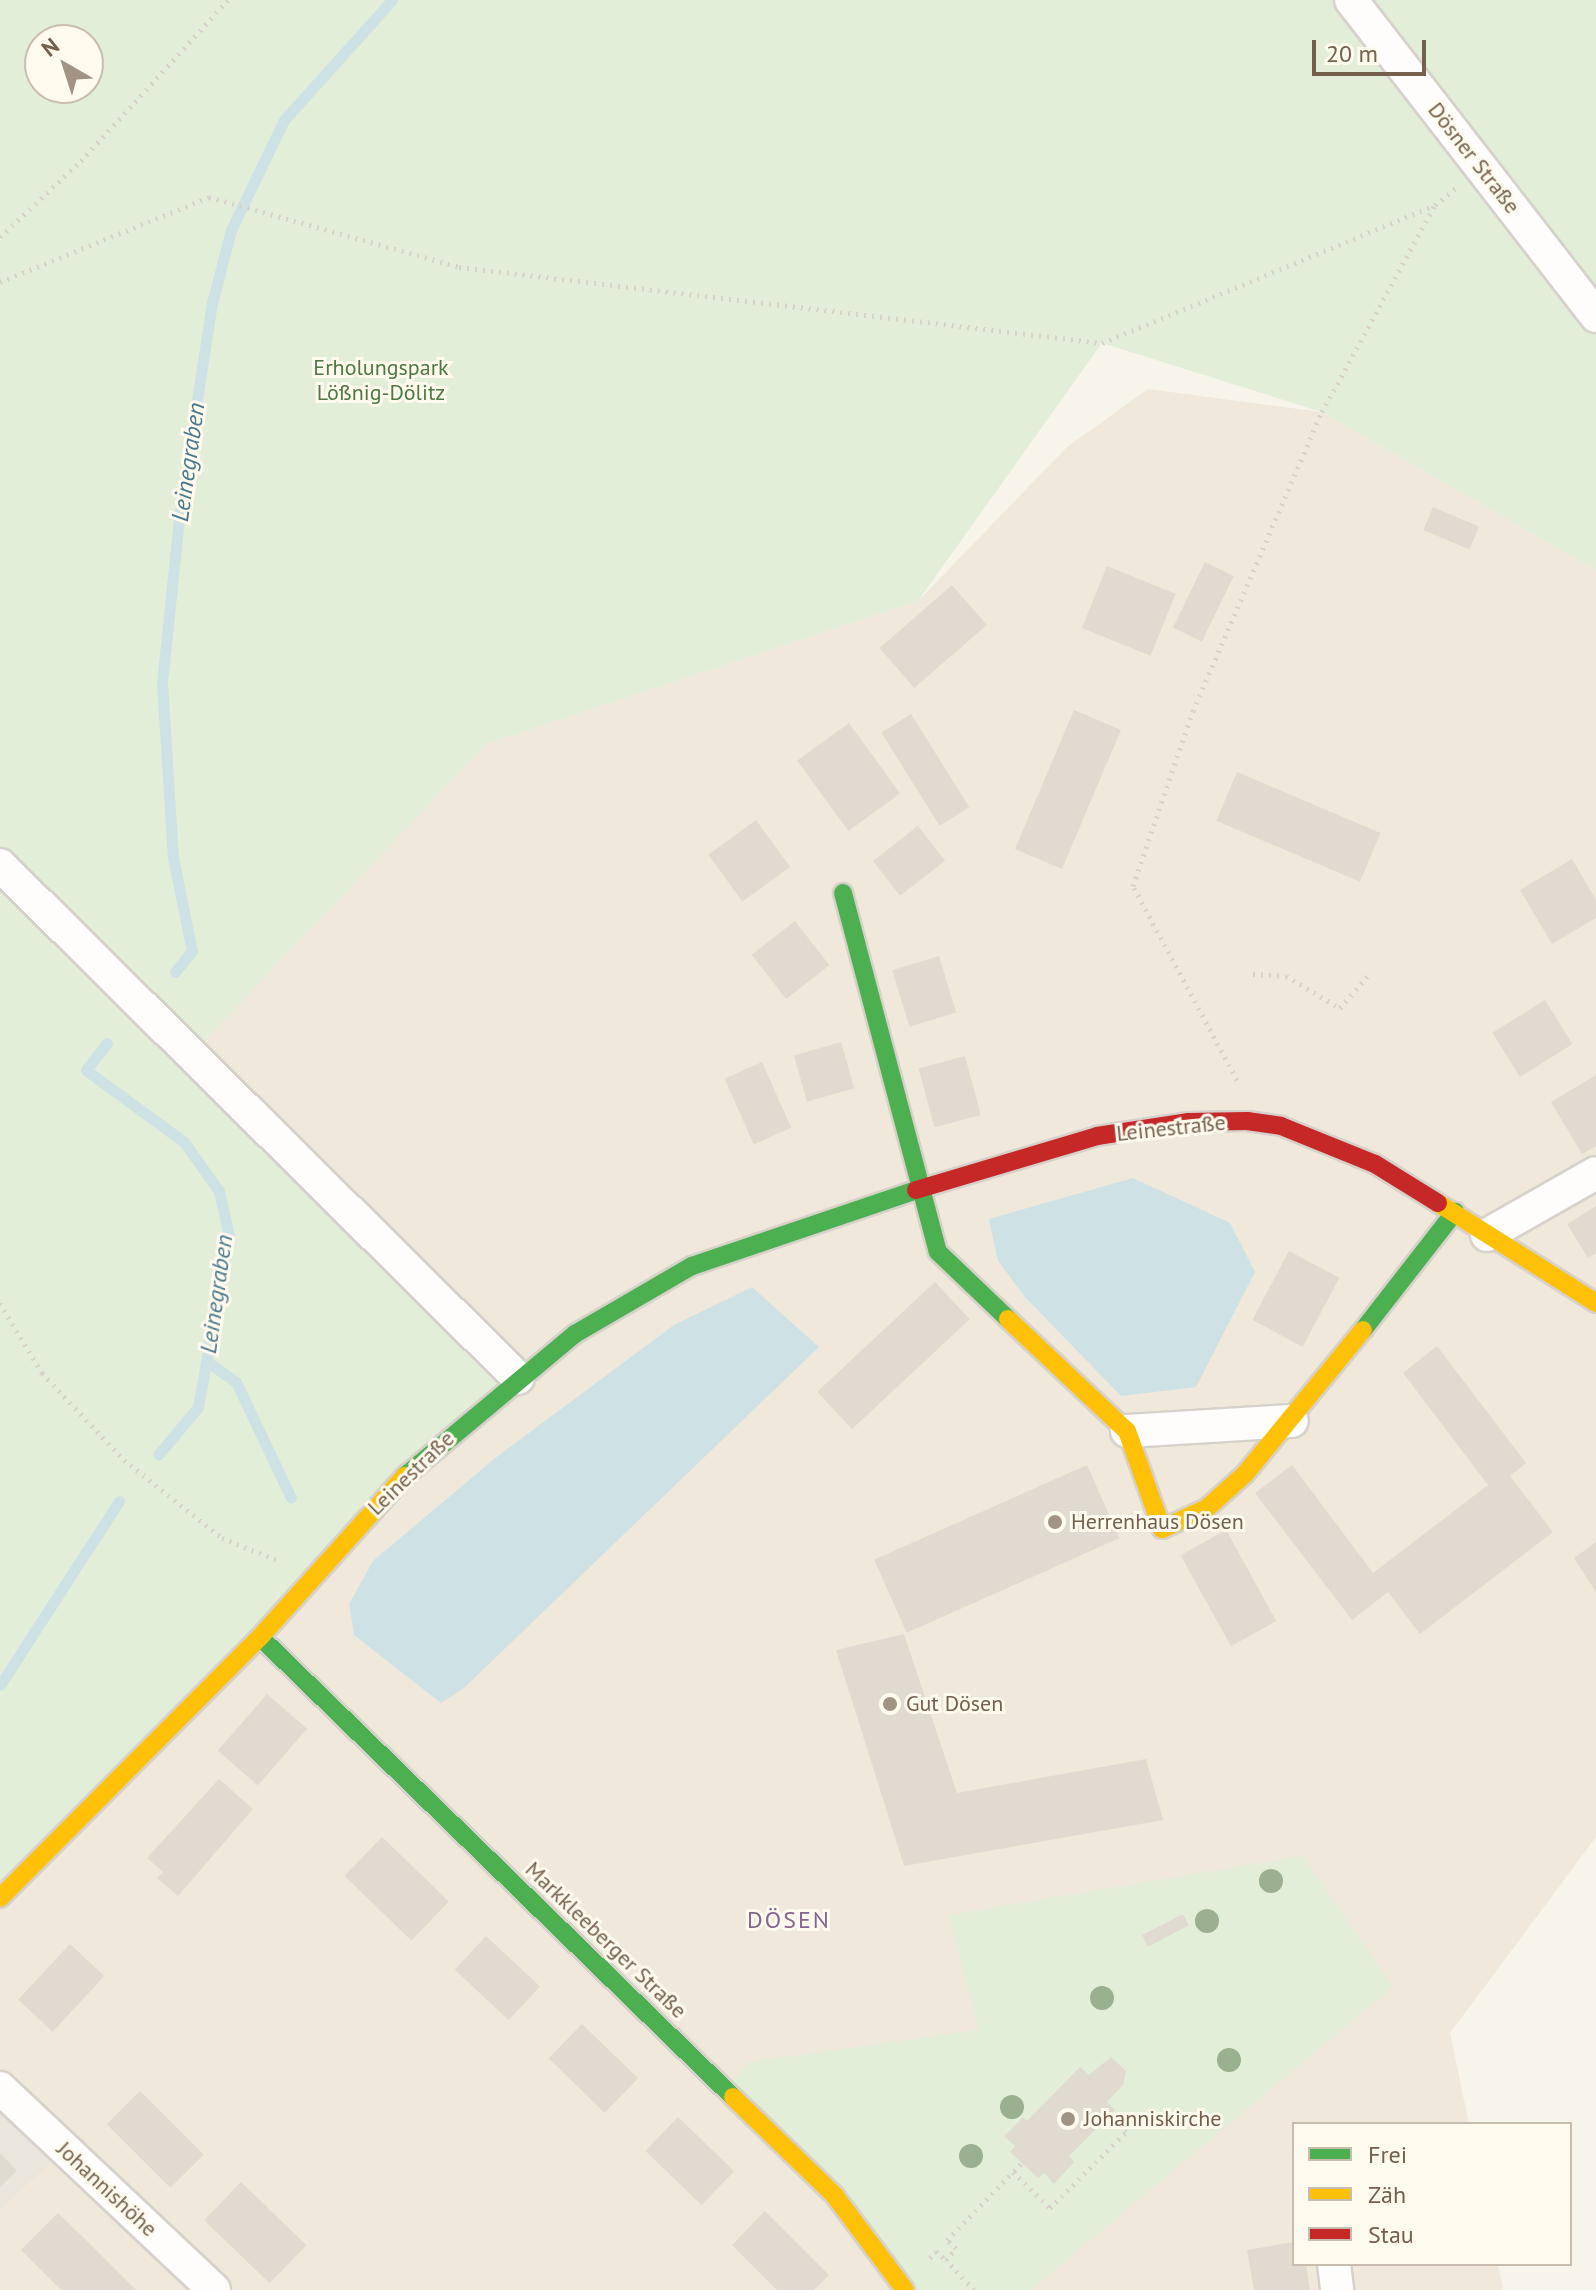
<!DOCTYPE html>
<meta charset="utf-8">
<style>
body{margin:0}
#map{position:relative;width:1596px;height:2290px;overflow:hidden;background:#f7f4ec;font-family:"PT Sans",sans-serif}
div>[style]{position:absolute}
.residential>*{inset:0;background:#f0e8da}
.industrial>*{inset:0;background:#eae5dd}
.green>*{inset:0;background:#e2eed8}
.water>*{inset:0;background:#cee2e6}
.stream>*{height:11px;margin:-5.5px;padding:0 5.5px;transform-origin:5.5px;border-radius:5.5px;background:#cee2e6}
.building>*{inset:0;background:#e1dad1;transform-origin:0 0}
.path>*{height:5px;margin-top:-2.5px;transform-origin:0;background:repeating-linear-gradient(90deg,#d8d2cc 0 2px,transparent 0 8px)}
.roads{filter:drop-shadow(2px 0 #d6d1ca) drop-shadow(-2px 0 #d6d1ca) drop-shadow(0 2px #d6d1ca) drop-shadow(0 -2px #d6d1ca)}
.street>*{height:32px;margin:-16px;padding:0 16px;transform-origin:16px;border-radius:16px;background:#fefdfc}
.fast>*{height:18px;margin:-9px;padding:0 9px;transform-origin:9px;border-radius:9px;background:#4caf50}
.slow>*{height:18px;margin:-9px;padding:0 9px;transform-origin:9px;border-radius:9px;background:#ffc107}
.jam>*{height:18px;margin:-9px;padding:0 9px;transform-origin:9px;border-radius:9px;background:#c62828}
.trees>*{width:24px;height:24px;margin:-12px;border-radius:50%;background:#9ab090}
.dots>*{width:22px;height:22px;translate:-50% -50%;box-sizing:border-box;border:4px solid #fefaee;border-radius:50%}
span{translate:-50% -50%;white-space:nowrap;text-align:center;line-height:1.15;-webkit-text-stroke:6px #fefaee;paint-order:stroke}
.street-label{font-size:22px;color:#74604d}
.park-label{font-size:22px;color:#4e7945}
.poi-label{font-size:22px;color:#74604d}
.left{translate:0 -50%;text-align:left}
.water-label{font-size:24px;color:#4b798d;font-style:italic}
.neighbourhood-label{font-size:24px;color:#876590;letter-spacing:2px}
.legend{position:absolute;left:1292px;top:2122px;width:280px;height:144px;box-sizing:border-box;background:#fefaee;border:2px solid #c7bcae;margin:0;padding:10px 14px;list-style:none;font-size:24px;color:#74604d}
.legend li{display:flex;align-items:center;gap:16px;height:40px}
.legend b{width:40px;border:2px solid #c7bcae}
.north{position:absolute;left:24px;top:24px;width:80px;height:80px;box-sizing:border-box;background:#fefaee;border:2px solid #c7bcae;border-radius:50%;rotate:321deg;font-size:22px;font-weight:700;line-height:32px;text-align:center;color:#74604d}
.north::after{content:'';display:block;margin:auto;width:28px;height:36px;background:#a29485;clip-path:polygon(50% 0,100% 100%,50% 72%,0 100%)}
.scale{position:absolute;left:1312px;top:40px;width:114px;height:36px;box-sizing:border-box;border:4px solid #74604d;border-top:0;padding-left:10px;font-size:24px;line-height:28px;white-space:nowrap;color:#74604d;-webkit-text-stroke:6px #fefaee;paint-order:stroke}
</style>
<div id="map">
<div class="residential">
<div style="clip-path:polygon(1148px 389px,1322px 412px,1596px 570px,1596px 1837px,1450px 2033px,1469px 2124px,1294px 2124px,1294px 2264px,1498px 2264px,1503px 2290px,0 2290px,0 2210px,64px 2149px,0 2088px,0 1898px,192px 1054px,487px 744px,918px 601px,1067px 447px)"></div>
</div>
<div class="industrial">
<div style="clip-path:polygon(0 2088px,65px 2149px,0 2210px)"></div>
</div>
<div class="green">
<div style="clip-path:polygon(evenodd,0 0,1596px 0,1596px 570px,1322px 412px,1102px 343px,918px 601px,487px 744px,192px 1054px,518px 1378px,0 1898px,0 0,40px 40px,88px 40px,88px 88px,40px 88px,40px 40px)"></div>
<div style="clip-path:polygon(1303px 1856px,1393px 1987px,1031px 2290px,905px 2290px,725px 2089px,750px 2062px,979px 2030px,949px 1915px)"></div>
</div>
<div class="water">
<div style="clip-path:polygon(1133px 1178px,1230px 1223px,1255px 1272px,1196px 1387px,1121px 1396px,1025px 1297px,998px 1261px,989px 1219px)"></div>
<div style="clip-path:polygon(752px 1287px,819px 1347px,464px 1688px,441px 1703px,354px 1635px,349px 1604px,373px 1561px,494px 1459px,674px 1325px)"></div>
</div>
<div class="stream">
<div style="left:175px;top:972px;width:27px;rotate:-51deg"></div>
<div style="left:192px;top:951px;width:95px;rotate:-101.5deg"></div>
<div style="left:173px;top:858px;width:175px;rotate:-93.6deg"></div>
<div style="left:162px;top:683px;width:166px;rotate:-84.1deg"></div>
<div style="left:179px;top:518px;width:218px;rotate:-81.3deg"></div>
<div style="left:212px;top:303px;width:75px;rotate:-75.4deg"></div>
<div style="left:231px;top:230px;width:122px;rotate:-64.3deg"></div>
<div style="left:284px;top:120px;width:161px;rotate:-48deg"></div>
<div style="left:107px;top:1043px;width:34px;rotate:128deg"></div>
<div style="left:86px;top:1070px;width:122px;rotate:36.3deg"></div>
<div style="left:184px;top:1142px;width:60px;rotate:54.5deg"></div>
<div style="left:219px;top:1191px;width:46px;rotate:77.5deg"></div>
<div style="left:229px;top:1236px;width:174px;rotate:100.3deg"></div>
<div style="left:198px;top:1407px;width:62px;rotate:129.8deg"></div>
<div style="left:209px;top:1363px;width:33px;rotate:35deg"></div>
<div style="left:236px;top:1382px;width:128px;rotate:64.6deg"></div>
<div style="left:0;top:1685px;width:219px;rotate:-57.1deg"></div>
</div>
<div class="building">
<div style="left:1433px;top:507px;width:50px;height:25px;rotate:23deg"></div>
<div style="left:1205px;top:562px;width:32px;height:73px;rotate:26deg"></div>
<div style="left:1107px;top:566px;width:74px;height:67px;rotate:22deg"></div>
<div style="left:952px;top:585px;width:53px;height:96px;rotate:49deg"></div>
<div style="left:1074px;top:710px;width:51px;height:151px;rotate:23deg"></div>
<div style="left:911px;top:714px;width:110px;height:35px;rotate:58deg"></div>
<div style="left:849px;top:723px;width:87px;height:64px;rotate:54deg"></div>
<div style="left:1237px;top:772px;width:156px;height:53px;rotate:23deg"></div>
<div style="left:756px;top:820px;width:58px;height:59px;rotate:54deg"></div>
<div style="left:918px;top:826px;width:44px;height:57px;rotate:52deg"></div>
<div style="clip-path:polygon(1572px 859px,1596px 900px,1596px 918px,1552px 944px,1520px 890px)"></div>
<div style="left:795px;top:921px;width:56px;height:55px;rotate:52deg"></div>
<div style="left:939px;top:956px;width:59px;height:49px;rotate:73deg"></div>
<div style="left:1545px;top:1000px;width:52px;height:62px;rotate:58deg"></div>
<div style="left:841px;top:1042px;width:48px;height:49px;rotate:74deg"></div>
<div style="left:965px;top:1056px;width:61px;height:48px;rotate:75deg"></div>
<div style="left:762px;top:1062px;width:72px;height:41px;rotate:66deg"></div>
<div style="clip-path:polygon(1596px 1075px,1596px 1146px,1582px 1154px,1551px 1102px)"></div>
<div style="clip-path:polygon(1596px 1206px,1596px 1253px,1588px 1258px,1567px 1224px)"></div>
<div style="left:1289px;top:1251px;width:57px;height:78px;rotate:28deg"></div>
<div style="left:935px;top:1282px;width:51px;height:161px;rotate:47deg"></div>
<div style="clip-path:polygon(1437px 1346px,1526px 1463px,1510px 1476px,1553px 1532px,1420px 1634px,1388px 1592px,1352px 1620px,1255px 1493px,1292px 1465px,1373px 1573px,1488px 1485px,1403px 1373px)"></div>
<div style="left:1087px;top:1465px;width:80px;height:233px;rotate:66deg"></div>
<div style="left:1226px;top:1530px;width:104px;height:52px;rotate:61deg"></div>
<div style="clip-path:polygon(1596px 1542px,1596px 1592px,1574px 1558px)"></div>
<div style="clip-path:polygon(904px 1634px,957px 1793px,1146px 1759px,1163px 1820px,904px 1866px,836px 1650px)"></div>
<div style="left:267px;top:1694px;width:53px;height:75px;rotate:41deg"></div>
<div style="clip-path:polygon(219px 1779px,253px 1809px,178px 1896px,157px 1878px,163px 1872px,147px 1858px)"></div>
<div style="left:382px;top:1837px;width:93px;height:54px;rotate:44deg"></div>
<div style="left:1183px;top:1914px;width:13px;height:46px;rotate:63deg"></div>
<div style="left:486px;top:1936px;width:74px;height:46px;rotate:43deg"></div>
<div style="left:70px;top:1944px;width:47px;height:76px;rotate:43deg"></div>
<div style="left:582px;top:2024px;width:78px;height:48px;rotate:44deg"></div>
<div style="clip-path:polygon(1111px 2057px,1126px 2071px,1123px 2085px,1107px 2102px,1115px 2110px,1069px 2156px,1074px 2162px,1054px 2184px,1044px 2173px,1038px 2178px,1010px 2152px,1015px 2146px,1004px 2136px,1023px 2117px,1027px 2121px,1080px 2067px,1089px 2075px)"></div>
<div style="left:140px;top:2091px;width:90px;height:47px;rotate:45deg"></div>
<div style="left:678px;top:2117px;width:78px;height:47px;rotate:44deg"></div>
<div style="clip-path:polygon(0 2153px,17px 2171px,0 2187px)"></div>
<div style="left:241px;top:2182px;width:91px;height:53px;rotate:44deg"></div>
<div style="clip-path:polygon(765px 2211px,829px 2275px,814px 2290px,777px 2290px,732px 2245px)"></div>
<div style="clip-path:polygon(58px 2213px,88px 2242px,136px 2290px,61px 2290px,21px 2250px)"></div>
<div style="clip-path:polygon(1294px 2242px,1294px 2264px,1306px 2264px,1310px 2290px,1254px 2290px,1247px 2250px)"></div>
</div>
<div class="path">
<div style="left:0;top:237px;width:111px;rotate:-43.2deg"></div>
<div style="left:81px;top:161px;width:218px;rotate:-47.6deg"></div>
<div style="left:0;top:282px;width:226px;rotate:-22.1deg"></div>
<div style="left:209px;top:197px;width:260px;rotate:15.6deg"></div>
<div style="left:459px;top:267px;width:647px;rotate:6.74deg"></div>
<div style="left:1102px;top:343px;width:360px;rotate:-22.5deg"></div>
<div style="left:1253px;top:974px;width:33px;rotate:3deg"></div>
<div style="left:1286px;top:976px;width:63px;rotate:30.7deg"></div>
<div style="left:1340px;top:1008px;width:48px;rotate:-49.3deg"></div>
<div style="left:1237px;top:1080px;width:220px;rotate:-118.2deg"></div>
<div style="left:1133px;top:886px;width:185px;rotate:-71.1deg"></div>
<div style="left:1193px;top:711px;width:326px;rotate:-66.7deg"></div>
<div style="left:1322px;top:412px;width:236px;rotate:-61.4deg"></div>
<div style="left:1435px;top:205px;width:27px;rotate:-39deg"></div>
<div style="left:0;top:1303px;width:82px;rotate:59deg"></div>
<div style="left:42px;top:1373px;width:120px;rotate:46.7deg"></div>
<div style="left:124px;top:1460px;width:125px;rotate:38.5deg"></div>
<div style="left:222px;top:1538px;width:59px;rotate:21.8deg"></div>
<div style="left:1013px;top:2172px;width:52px;rotate:44.2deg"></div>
<div style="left:1050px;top:2208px;width:107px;rotate:-45deg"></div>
<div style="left:1126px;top:2132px;width:23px;rotate:-137deg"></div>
<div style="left:930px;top:2258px;width:9px;rotate:-49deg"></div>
<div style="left:936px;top:2251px;width:13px;rotate:42deg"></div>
<div style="left:974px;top:2290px;width:41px;rotate:-133deg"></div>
<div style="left:946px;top:2260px;width:16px;rotate:-50deg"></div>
<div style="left:956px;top:2248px;width:12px;rotate:-138deg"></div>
<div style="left:947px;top:2240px;width:107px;rotate:-45.8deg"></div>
</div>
<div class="roads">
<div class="street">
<div style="left:1351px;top:0;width:400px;rotate:52.2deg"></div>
<div style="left:0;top:865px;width:729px;rotate:44.72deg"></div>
<div style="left:1487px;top:1235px;width:125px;rotate:-29.6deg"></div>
<div style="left:1127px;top:1431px;width:165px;rotate:-3.5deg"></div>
<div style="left:0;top:2088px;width:294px;rotate:43.3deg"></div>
<div style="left:1334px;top:2264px;width:26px;rotate:83deg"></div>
</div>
<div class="fast">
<div style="left:843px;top:893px;width:371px;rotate:75.2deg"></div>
<div style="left:938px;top:1252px;width:97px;rotate:43.7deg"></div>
<div style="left:1363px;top:1330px;width:150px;rotate:-52.1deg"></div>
<div style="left:405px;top:1476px;width:222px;rotate:-39.9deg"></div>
<div style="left:575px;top:1334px;width:135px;rotate:-30.2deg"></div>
<div style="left:692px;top:1266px;width:237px;rotate:-18.7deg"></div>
<div style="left:260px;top:1637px;width:660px;rotate:44.2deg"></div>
</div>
<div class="slow">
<div style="left:1438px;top:1203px;width:187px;rotate:32.3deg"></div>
<div style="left:1008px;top:1319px;width:163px;rotate:43.3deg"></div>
<div style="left:1127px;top:1431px;width:104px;rotate:70.3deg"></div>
<div style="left:1162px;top:1529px;width:50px;rotate:-25deg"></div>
<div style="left:1207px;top:1508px;width:51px;rotate:-41.8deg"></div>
<div style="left:1245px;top:1474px;width:186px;rotate:-50.7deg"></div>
<div style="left:0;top:1898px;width:368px;rotate:-45.1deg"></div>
<div style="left:260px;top:1637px;width:217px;rotate:-48deg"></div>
<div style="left:733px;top:2097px;width:142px;rotate:44.1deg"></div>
<div style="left:835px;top:2196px;width:117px;rotate:53.3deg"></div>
</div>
<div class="jam">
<div style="left:916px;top:1190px;width:189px;rotate:-16.6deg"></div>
<div style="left:1097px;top:1136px;width:93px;rotate:-8.7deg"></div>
<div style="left:1189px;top:1122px;width:58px;rotate:-1deg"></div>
<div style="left:1247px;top:1121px;width:34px;rotate:8deg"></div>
<div style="left:1281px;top:1126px;width:101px;rotate:22deg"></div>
<div style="left:1375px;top:1164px;width:74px;rotate:31.8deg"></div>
</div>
</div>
<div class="trees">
<div style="left:1271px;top:1881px"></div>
<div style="left:1207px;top:1921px"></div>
<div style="left:1102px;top:1998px"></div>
<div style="left:1229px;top:2060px"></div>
<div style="left:1012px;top:2107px"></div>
<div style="left:971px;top:2156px"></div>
</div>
<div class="dots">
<div style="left:1055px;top:1522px;background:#a29485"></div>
<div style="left:890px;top:1704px;background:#a29485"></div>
<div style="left:1068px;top:2119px;background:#a29485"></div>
</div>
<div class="street-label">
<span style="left:1474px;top:158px;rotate:52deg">Dösner Straße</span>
<span style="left:1171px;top:1128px;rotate:-6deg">Leinestraße</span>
<span style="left:411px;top:1473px;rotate:-44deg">Leinestraße</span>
<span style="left:606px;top:1940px;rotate:44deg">Markkleeberger Straße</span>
<span style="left:107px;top:2189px;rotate:43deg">Johannishöhe</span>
</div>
<div class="park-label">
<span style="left:381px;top:380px">Erholungspark<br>Lößnig-Dölitz</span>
</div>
<div class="poi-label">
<span class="left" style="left:1071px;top:1522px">Herrenhaus Dösen</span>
<span class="left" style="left:906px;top:1704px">Gut Dösen</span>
<span class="left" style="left:1084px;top:2119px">Johanniskirche</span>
</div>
<div class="water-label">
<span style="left:188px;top:462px;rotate:-82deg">Leinegraben</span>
<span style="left:216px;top:1294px;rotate:-82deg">Leinegraben</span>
</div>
<div class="neighbourhood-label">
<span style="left:789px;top:1920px">DÖSEN</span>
</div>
<ul class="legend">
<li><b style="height:10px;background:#4caf50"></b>Frei</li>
<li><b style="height:10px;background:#ffc107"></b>Zäh</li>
<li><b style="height:10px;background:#c62828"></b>Stau</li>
</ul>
<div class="north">N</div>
<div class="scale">20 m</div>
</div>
